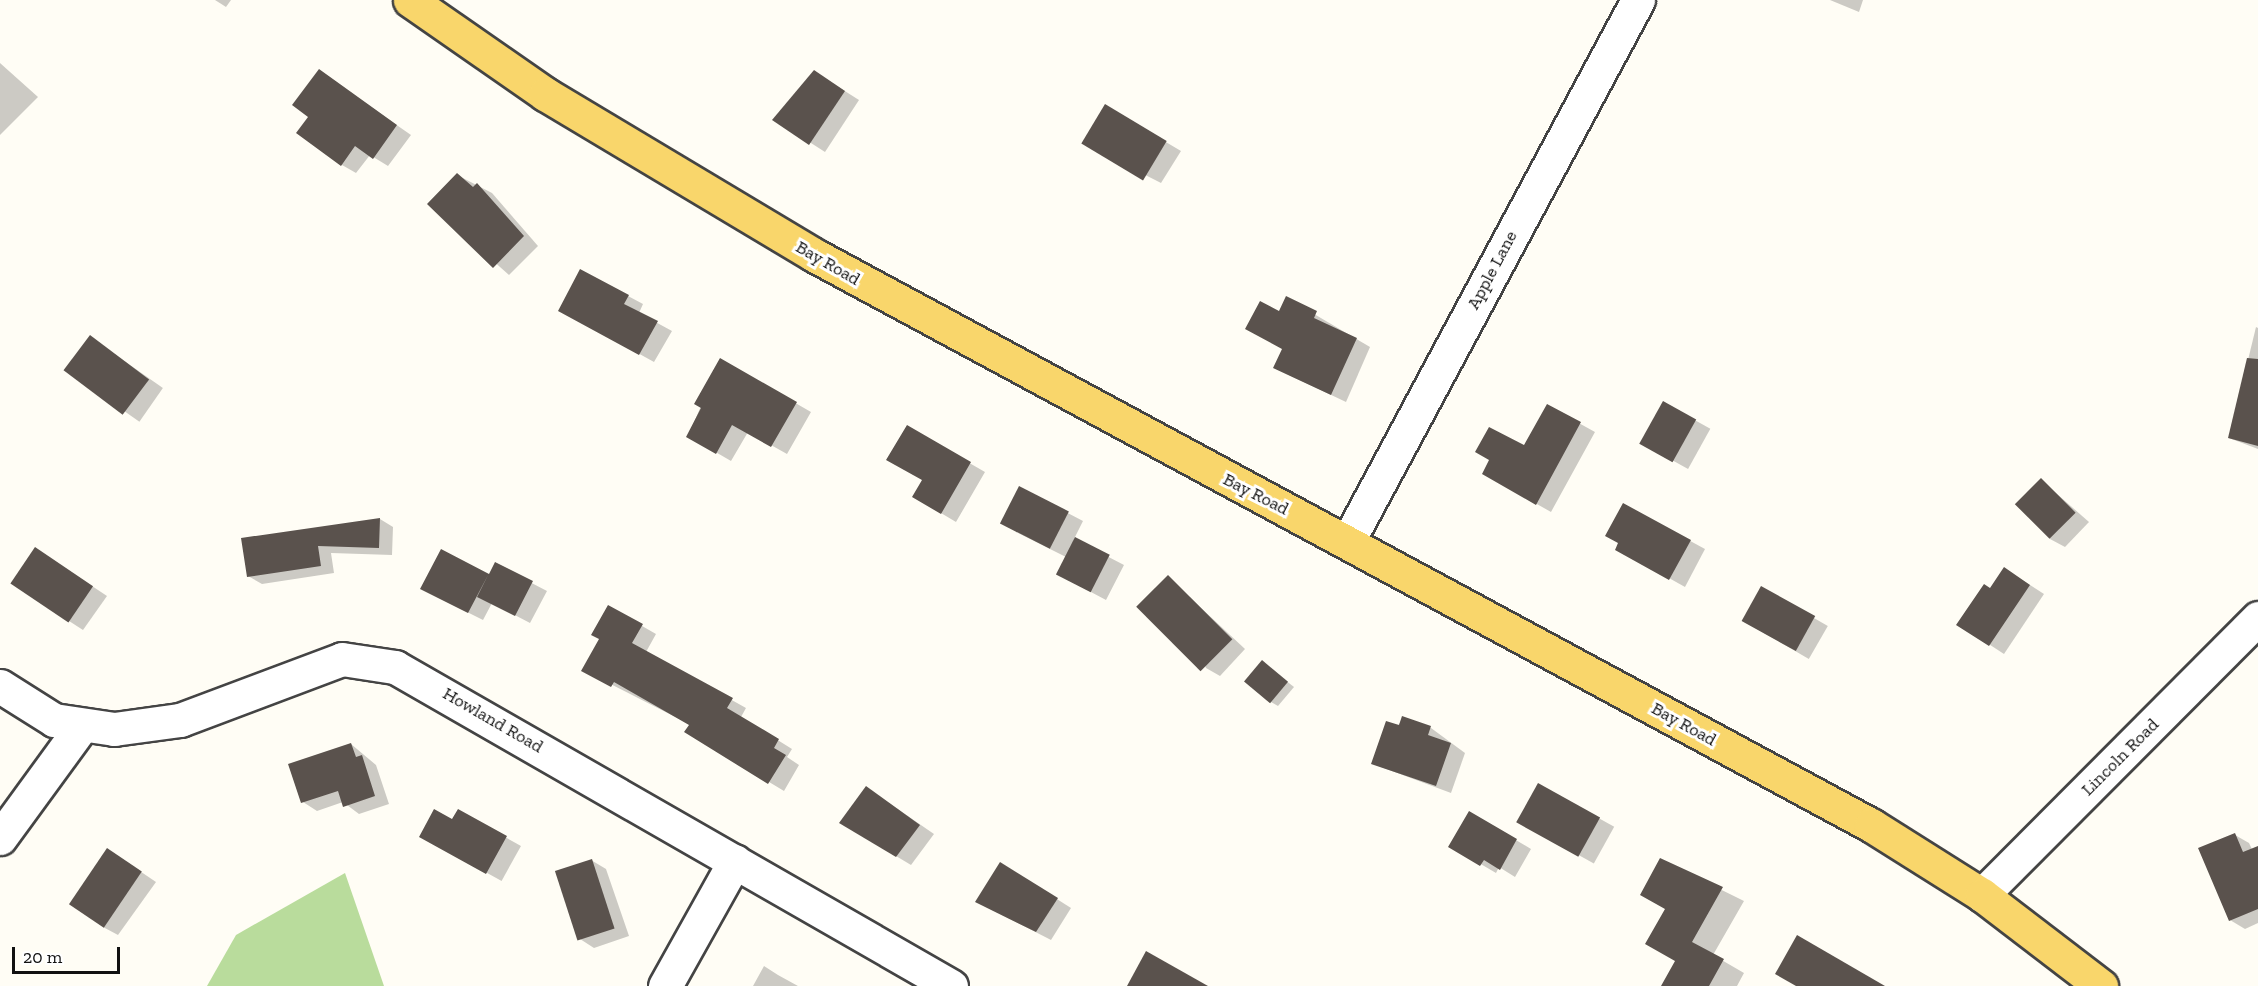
<!DOCTYPE html>
<style>
body{margin:0}
#map{position:relative;width:2258px;height:986px;overflow:hidden;background:#fffdf5;font-family:"Zilla Slab",serif}
div>[style]{position:absolute}
.forest>*{inset:0;background:#b9dc9c}
.shadow>*{inset:0;background:#0003;transform-origin:0 0}
.building>*{inset:0;background:#5a524d;transform-origin:0 0}
.roads{filter:drop-shadow(2px 0 #444) drop-shadow(-2px 0 #444) drop-shadow(0 2px #444) drop-shadow(0 -2px #444)}
.minor>*{height:33px;margin:-16.5px;padding:0 16.5px;transform-origin:16.5px;border-radius:16.5px;background:#fff}
.major>*{height:33px;margin:-16.5px;padding:0 16.5px;transform-origin:16.5px;border-radius:16.5px;background:#f9d66b}
span{translate:-50% -50%;white-space:nowrap;text-align:center;line-height:1.15;-webkit-text-stroke:6px #fff;paint-order:stroke}
.street-label{font-size:18px;color:#111}
.scale{position:absolute;left:12px;top:947px;width:108px;height:27px;box-sizing:border-box;border:3px solid #111;border-top:0;padding-left:8px;font-size:18px;line-height:21px;white-space:nowrap;color:#111;-webkit-text-stroke:4px #fff;paint-order:stroke}
</style>
<div id="map">
<div class="forest">
<div style="clip-path:polygon(345px 873px,384px 986px,207px 986px,236px 935px)"></div>
</div>
<div class="shadow">
<div style="clip-path:polygon(215px 0,231px 0,226px 7px)"></div>
<div style="clip-path:polygon(1830px 0,1863px 0,1859px 12px)"></div>
<div style="clip-path:polygon(0 63px,38px 97px,0 135px)"></div>
<div style="clip-path:polygon(319px 71px,411px 135px,388px 166px,370px 155px,356px 173px,342px 165px,310px 116px)"></div>
<div style="clip-path:polygon(829px 81px,859px 100px,825px 152px,775px 120px)"></div>
<div style="clip-path:polygon(1105px 106px,1181px 151px,1161px 183px,1098px 151px)"></div>
<div style="clip-path:polygon(457px 175px,492px 193px,538px 246px,509px 275px,429px 204px)"></div>
<div style="clip-path:polygon(628px 296px,643px 304px,639px 313px,672px 331px,654px 362px,560px 310px)"></div>
<div style="clip-path:polygon(1287px 298px,1370px 347px,1346px 402px,1289px 375px,1280px 313px)"></div>
<div style="clip-path:polygon(2256px 327px,2258px 328px,2258px 449px,2229px 438px)"></div>
<div style="left:90px;top:337px;width:89px;height:41px;rotate:35deg"></div>
<div style="clip-path:polygon(721px 360px,811px 412px,787px 454px,748px 432px,731px 461px,688px 436px)"></div>
<div style="left:1664px;top:403px;width:53px;height:46px;rotate:29deg"></div>
<div style="clip-path:polygon(1548px 406px,1595px 432px,1551px 512px,1484px 474px,1525px 447px)"></div>
<div style="clip-path:polygon(907px 427px,985px 472px,956px 522px,914px 497px,924px 480px)"></div>
<div style="clip-path:polygon(2041px 480px,2089px 522px,2065px 547px,2050px 539px)"></div>
<div style="clip-path:polygon(1020px 488px,1083px 521px,1074px 539px,1124px 565px,1106px 600px,1072px 582px,1066px 557px,1016px 532px)"></div>
<div style="clip-path:polygon(1624px 505px,1705px 549px,1685px 587px,1617px 549px)"></div>
<div style="clip-path:polygon(380px 519px,393px 527px,392px 555px,331px 553px,334px 573px,262px 584px,248px 576px)"></div>
<div style="clip-path:polygon(441px 551px,490px 576px,495px 564px,547px 591px,530px 623px,492px 603px,483px 620px,437px 597px)"></div>
<div style="clip-path:polygon(50px 558px,107px 596px,83px 630px,69px 621px)"></div>
<div style="clip-path:polygon(1168px 577px,1245px 649px,1220px 676px,1206px 668px)"></div>
<div style="clip-path:polygon(2019px 578px,2044px 594px,2004px 654px,1958px 624px,1991px 589px)"></div>
<div style="left:1762px;top:588px;width:76px;height:38px;rotate:30deg"></div>
<div style="clip-path:polygon(609px 607px,656px 634px,646px 652px,746px 708px,741px 717px,792px 749px,787px 757px,799px 765px,784px 791px,686px 732px,691px 725px,583px 670px,601px 639px)"></div>
<div style="clip-path:polygon(1262px 662px,1294px 687px,1278px 706px,1271px 702px)"></div>
<div style="clip-path:polygon(1403px 718px,1431px 728px,1465px 753px,1451px 793px,1373px 764px)"></div>
<div style="clip-path:polygon(351px 744px,376px 765px,389px 804px,359px 814px,343px 802px,317px 811px,303px 802px)"></div>
<div style="left:1539px;top:785px;width:86px;height:42px;rotate:29deg"></div>
<div style="clip-path:polygon(867px 788px,934px 834px,911px 865px,841px 823px)"></div>
<div style="left:458px;top:811px;width:72px;height:40px;rotate:29deg"></div>
<div style="clip-path:polygon(1470px 813px,1531px 849px,1515px 877px,1499px 867px,1496px 873px,1450px 846px)"></div>
<div style="clip-path:polygon(2235px 835px,2249px 843px,2258px 862px,2258px 923px,2245px 929px,2230px 920px)"></div>
<div style="clip-path:polygon(122px 859px,156px 882px,118px 935px,103px 927px)"></div>
<div style="clip-path:polygon(591px 860px,606px 869px,629px 936px,594px 948px,580px 939px)"></div>
<div style="clip-path:polygon(1661px 860px,1744px 901px,1713px 955px,1744px 973px,1737px 986px,1671px 986px,1677px 960px)"></div>
<div style="clip-path:polygon(1016px 873px,1071px 908px,1051px 940px,977px 902px)"></div>
<div style="clip-path:polygon(764px 966px,778px 975px,798px 986px,753px 986px)"></div>
</div>
<div class="building">
<div style="clip-path:polygon(319px 69px,397px 125px,373px 159px,355px 146px,341px 166px,296px 133px,308px 117px,292px 105px)"></div>
<div style="clip-path:polygon(814px 70px,845px 91px,809px 145px,772px 120px)"></div>
<div style="left:1105px;top:104px;width:72px;height:46px;rotate:31deg"></div>
<div style="clip-path:polygon(457px 173px,473px 187px,477px 183px,524px 236px,493px 268px,427px 204px)"></div>
<div style="clip-path:polygon(580px 269px,629px 295px,624px 304px,658px 321px,639px 355px,558px 311px)"></div>
<div style="clip-path:polygon(1286px 296px,1317px 311px,1314px 318px,1357px 338px,1331px 395px,1273px 368px,1282px 349px,1245px 329px,1260px 301px,1279px 311px)"></div>
<div style="left:90px;top:335px;width:74px;height:44px;rotate:37deg"></div>
<div style="clip-path:polygon(720px 358px,797px 402px,771px 447px,732px 425px,716px 454px,686px 437px,701px 408px,694px 404px)"></div>
<div style="clip-path:polygon(2247px 358px,2258px 359px,2258px 446px,2228px 438px)"></div>
<div style="left:1663px;top:401px;width:38px;height:49px;rotate:29deg"></div>
<div style="clip-path:polygon(1547px 404px,1581px 422px,1536px 505px,1482px 474px,1489px 460px,1475px 452px,1489px 427px,1524px 445px)"></div>
<div style="clip-path:polygon(907px 425px,971px 462px,941px 514px,912px 497px,922px 480px,886px 460px)"></div>
<div style="left:2041px;top:478px;width:49px;height:37px;rotate:45deg"></div>
<div style="left:1019px;top:486px;width:56px;height:42px;rotate:27deg"></div>
<div style="clip-path:polygon(1623px 503px,1691px 540px,1669px 580px,1615px 550px,1618px 543px,1605px 536px)"></div>
<div style="clip-path:polygon(380px 518px,379px 548px,318px 546px,321px 566px,247px 577px,241px 538px)"></div>
<div style="left:1075px;top:537px;width:39px;height:42px;rotate:27deg"></div>
<div style="left:35px;top:547px;width:70px;height:44px;rotate:34deg"></div>
<div style="clip-path:polygon(441px 549px,489px 574px,495px 562px,533px 581px,515px 616px,477px 597px,488px 575px,468px 613px,420px 589px)"></div>
<div style="clip-path:polygon(2004px 567px,2030px 585px,1989px 646px,1956px 625px,1984px 584px,1990px 588px)"></div>
<div style="left:1168px;top:575px;width:91px;height:45px;rotate:45deg"></div>
<div style="left:1761px;top:586px;width:62px;height:40px;rotate:29deg"></div>
<div style="clip-path:polygon(608px 605px,643px 624px,632px 643px,733px 698px,727px 708px,779px 739px,774px 748px,786px 755px,768px 784px,684px 732px,689px 725px,614px 682px,611px 687px,581px 671px,599px 639px,591px 635px)"></div>
<div style="left:1262px;top:660px;width:34px;height:28px;rotate:40deg"></div>
<div style="clip-path:polygon(1402px 716px,1431px 726px,1428px 735px,1451px 743px,1436px 786px,1371px 764px,1386px 721px,1399px 725px)"></div>
<div style="clip-path:polygon(351px 743px,356px 757px,362px 755px,375px 796px,343px 807px,338px 791px,301px 803px,288px 764px)"></div>
<div style="left:1538px;top:783px;width:71px;height:45px;rotate:29deg"></div>
<div style="clip-path:polygon(866px 786px,920px 825px,896px 857px,839px 823px)"></div>
<div style="clip-path:polygon(434px 809px,452px 819px,458px 809px,507px 836px,486px 874px,419px 837px)"></div>
<div style="clip-path:polygon(1469px 811px,1517px 839px,1500px 870px,1484px 860px,1480px 866px,1448px 847px)"></div>
<div style="clip-path:polygon(2235px 833px,2243px 852px,2258px 846px,2258px 909px,2229px 921px,2198px 848px)"></div>
<div style="left:107px;top:848px;width:42px;height:68px;rotate:34deg"></div>
<div style="clip-path:polygon(1660px 858px,1723px 887px,1692px 942px,1724px 959px,1709px 986px,1661px 986px,1675px 961px,1645px 944px,1665px 909px,1640px 895px)"></div>
<div style="left:592px;top:859px;width:73px;height:39px;rotate:72deg"></div>
<div style="clip-path:polygon(1000px 862px,1058px 898px,1036px 932px,975px 902px)"></div>
<div style="clip-path:polygon(1797px 935px,1885px 986px,1796px 986px,1775px 974px)"></div>
<div style="clip-path:polygon(1146px 951px,1208px 986px,1127px 986px)"></div>
</div>
<div class="roads">
<div class="minor">
<div style="left:1348px;top:541px;width:614px;rotate:-61.81deg"></div>
<div style="left:0;top:686px;width:64px;rotate:32.2deg"></div>
<div style="left:54px;top:720px;width:61px;rotate:8.5deg"></div>
<div style="left:114px;top:729px;width:67px;rotate:-7.8deg"></div>
<div style="left:180px;top:720px;width:173px;rotate:-20.6deg"></div>
<div style="left:342px;top:659px;width:54px;rotate:8.6deg"></div>
<div style="left:395px;top:667px;width:641px;rotate:29.84deg"></div>
<div style="left:0;top:838px;width:137px;rotate:-53.9deg"></div>
<div style="left:1982px;top:895px;width:391px;rotate:-45.1deg"></div>
<div style="left:665px;top:986px;width:143px;rotate:-60.8deg"></div>
</div>
<div class="major">
<div style="left:410px;top:0;width:165px;rotate:34.8deg"></div>
<div style="left:545px;top:94px;width:313px;rotate:30.9deg"></div>
<div style="left:814px;top:255px;width:1201px;rotate:28.34deg"></div>
<div style="left:1871px;top:825px;width:131px;rotate:32.2deg"></div>
<div style="left:1982px;top:895px;width:150px;rotate:37.4deg"></div>
</div>
</div>
<div class="street-label">
<span style="left:828px;top:263px;rotate:30deg">Bay Road</span>
<span style="left:1492px;top:270px;rotate:-62deg">Apple Lane</span>
<span style="left:1256px;top:494px;rotate:27deg">Bay Road</span>
<span style="left:493px;top:720px;rotate:30deg">Howland Road</span>
<span style="left:1684px;top:724px;rotate:29deg">Bay Road</span>
<span style="left:2120px;top:757px;rotate:-45deg">Lincoln Road</span>
</div>
<div class="scale">20 m</div>
</div>
